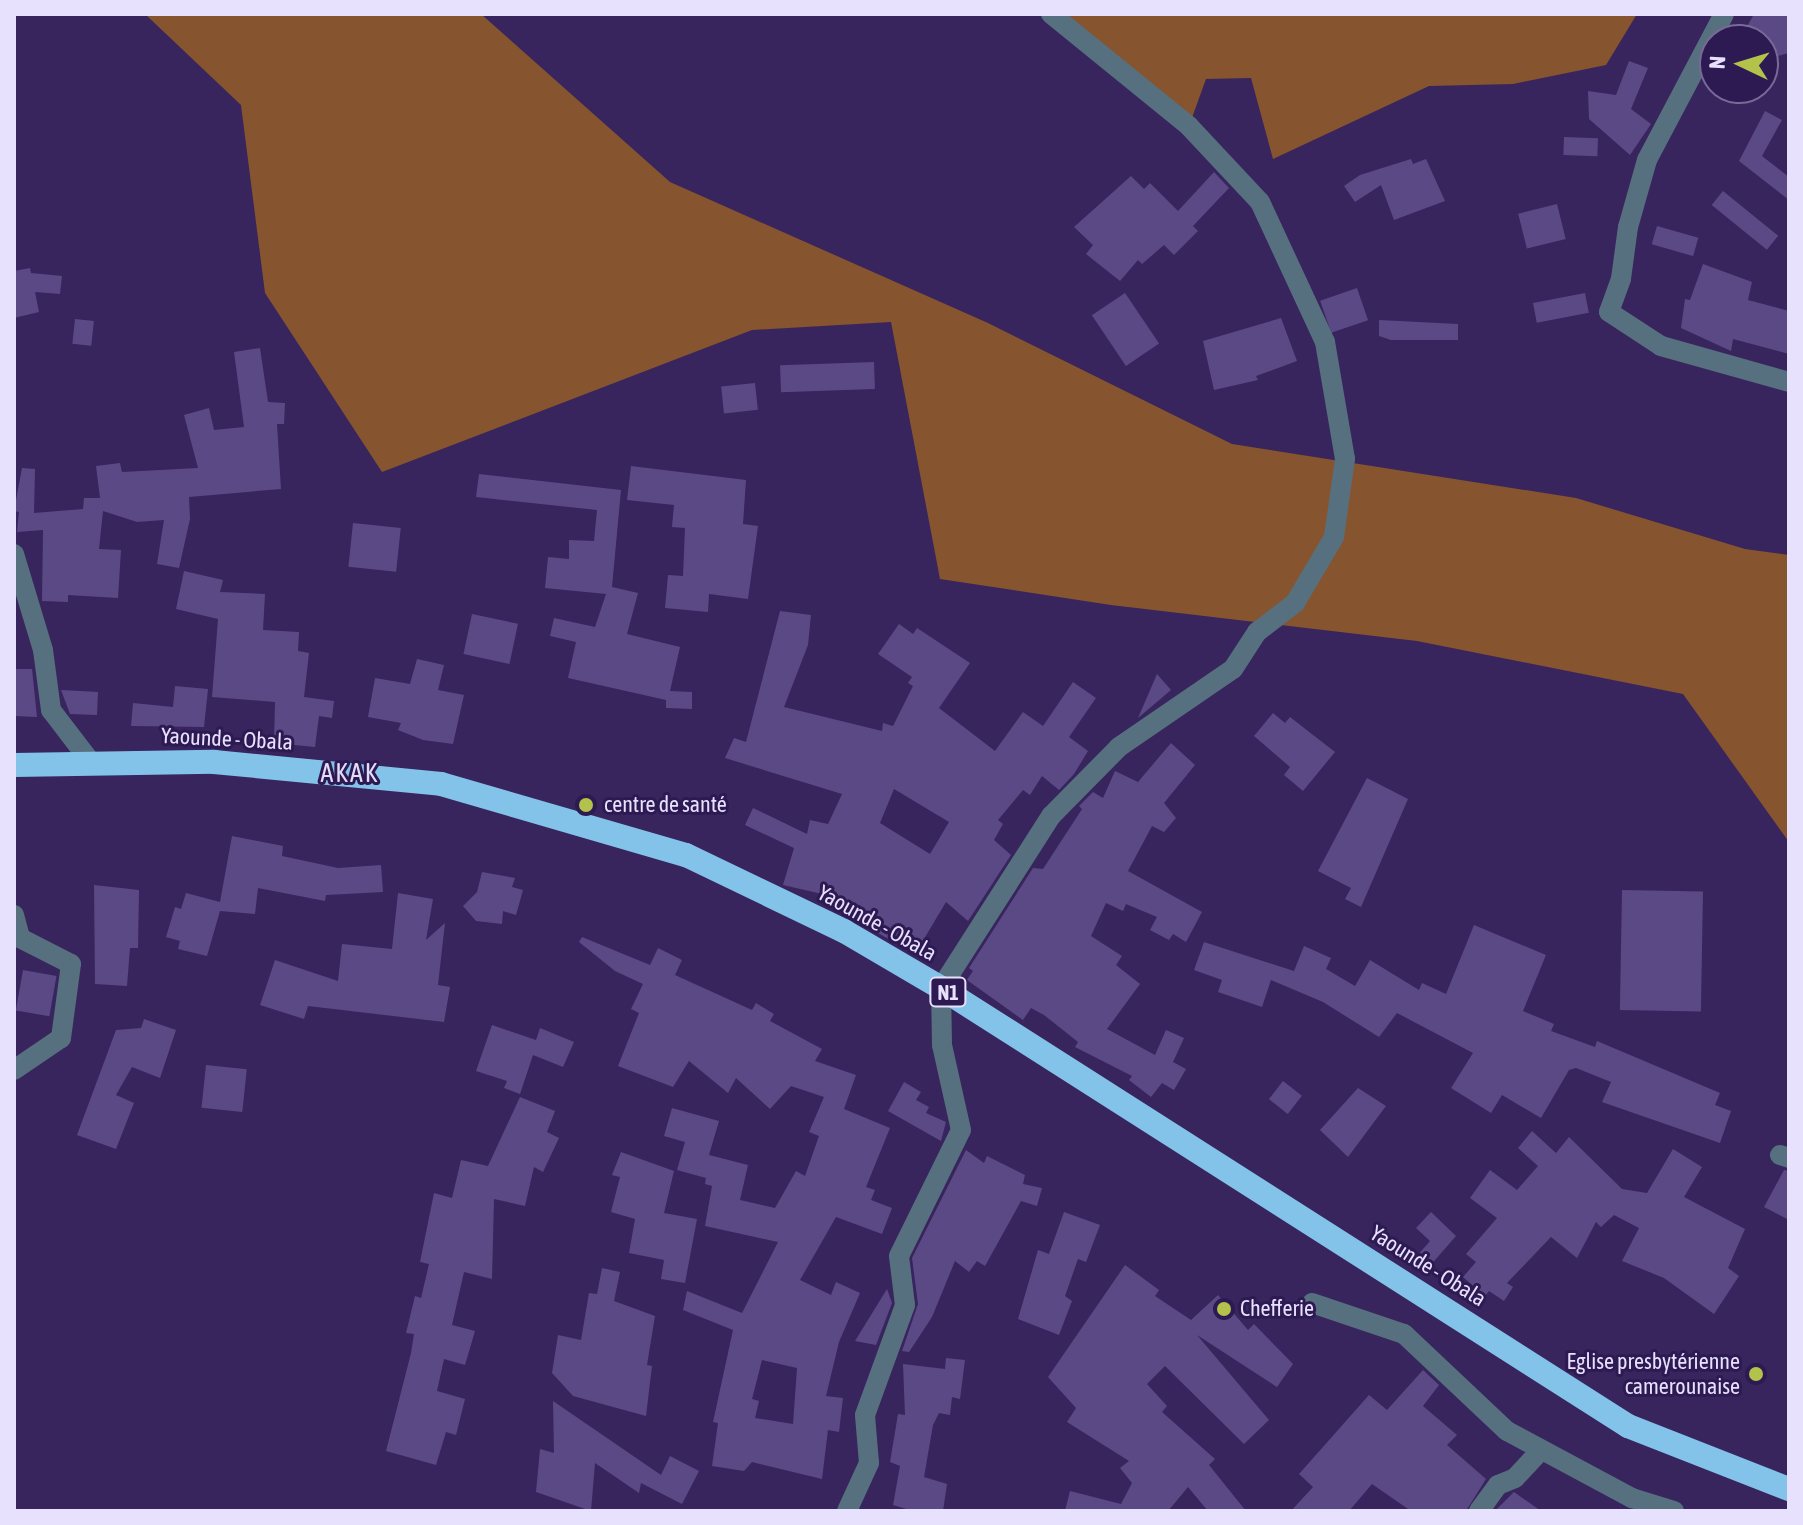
<!DOCTYPE html>
<meta charset="utf-8">
<style>
body{margin:0}
#map{position:relative;width:1803px;height:1525px;overflow:hidden;background:#38255e;font-family:"Asap Condensed",sans-serif}
div>[style]{position:absolute}
.forest>*{inset:0;background:#86542e}
.building>*{inset:0;background:#5b4985;transform-origin:0 0}
.minor>*{height:20px;margin:-10px;padding:0 10px;transform-origin:10px;border-radius:10px;background:#57707f}
.highway>*{height:24px;margin:-12px;padding:0 12px;transform-origin:12px;border-radius:12px;background:#83c3e9}
.dots>*{width:22px;height:22px;translate:-50% -50%;box-sizing:border-box;border:4px solid #2e1a52;border-radius:50%}
span{translate:-50% -50%;white-space:nowrap;text-align:center;line-height:1.15;-webkit-text-stroke:6px #2e1a52;paint-order:stroke}
.shield-label span{padding:2px 6px;background:#2e1a52;border:2px solid;border-radius:6px;-webkit-text-stroke-width:0}
.shield-label{font-size:20px;color:#e7e1fe;font-weight:700}
.street-label{font-size:22px;color:#e7e1fe}
.poi-label{font-size:22px;color:#e7e1fe}
.left{translate:0 -50%;text-align:left}
.right{translate:-100% -50%;text-align:right}
.quarter-label{font-size:26px;color:#e3dcf9;letter-spacing:2px}
.frame{position:absolute;inset:0;border:16px solid #e7e1fe;pointer-events:none}
.north{position:absolute;left:1699px;top:24px;width:80px;height:80px;box-sizing:border-box;background:#2e1a52;border:2px solid #786a97;border-radius:50%;rotate:274deg;font-size:22px;font-weight:700;line-height:32px;text-align:center;color:#e7e1fe}
.north::after{content:'';display:block;margin:auto;width:28px;height:36px;background:#b3c24b;clip-path:polygon(50% 0,100% 100%,50% 72%,0 100%)}
</style>
<div id="map">
<div class="forest">
<div style="clip-path:polygon(145px 14px,481px 14px,670px 182px,988px 323px,1232px 444px,1576px 498px,1745px 549px,1789px 555px,1789px 842px,1683px 694px,1417px 641px,1111px 605px,940px 579px,891px 322px,752px 330px,382px 472px,265px 293px,241px 105px)"></div>
<div style="clip-path:polygon(1051px 14px,1637px 14px,1606px 65px,1513px 84px,1429px 86px,1273px 159px,1251px 78px,1206px 79px,1189px 126px)"></div>
</div>
<div class="building">
<div style="clip-path:polygon(1754px 14px,1789px 14px,1789px 53px,1763px 60px,1763px 40px,1743px 34px)"></div>
<div style="clip-path:polygon(1629px 61px,1648px 68px,1631px 109px,1651px 124px,1630px 155px,1589px 119px,1588px 91px,1616px 95px)"></div>
<div style="clip-path:polygon(1765px 111px,1782px 120px,1762px 156px,1789px 177px,1789px 200px,1739px 161px)"></div>
<div style="left:1564px;top:137px;width:34px;height:18px;rotate:2deg"></div>
<div style="clip-path:polygon(1411px 159px,1413px 164px,1426px 159px,1445px 201px,1394px 220px,1381px 185px,1355px 202px,1344px 186px,1360px 175px)"></div>
<div style="clip-path:polygon(1214px 172px,1229px 188px,1193px 226px,1198px 231px,1174px 255px,1164px 245px,1142px 264px,1138px 260px,1120px 281px,1086px 254px,1093px 245px,1074px 227px,1131px 176px,1144px 189px,1150px 183px,1178px 211px)"></div>
<div style="left:1723px;top:191px;width:71px;height:18px;rotate:39deg"></div>
<div style="left:1557px;top:204px;width:36px;height:40px;rotate:76deg"></div>
<div style="left:1657px;top:226px;width:43px;height:19px;rotate:16deg"></div>
<div style="clip-path:polygon(1703px 264px,1752px 282px,1748px 300px,1789px 311px,1789px 354px,1733px 339px,1731px 351px,1681px 328px,1685px 299px,1690px 300px)"></div>
<div style="clip-path:polygon(30px 268px,31px 273px,62px 276px,60px 294px,35px 292px,39px 312px,14px 318px,14px 271px)"></div>
<div style="left:1357px;top:288px;width:34px;height:39px;rotate:71deg"></div>
<div style="left:1125px;top:293px;width:61px;height:40px;rotate:56deg"></div>
<div style="left:1585px;top:293px;width:20px;height:53px;rotate:79deg"></div>
<div style="clip-path:polygon(1281px 318px,1297px 361px,1256px 376px,1258px 380px,1214px 390px,1203px 341px)"></div>
<div style="left:75px;top:319px;width:19px;height:25px;rotate:6deg"></div>
<div style="clip-path:polygon(1379px 320px,1458px 324px,1458px 340px,1391px 340px,1379px 336px)"></div>
<div style="clip-path:polygon(260px 348px,268px 402px,285px 403px,284px 424px,277px 424px,281px 489px,189px 497px,190px 519px,179px 568px,157px 564px,164px 520px,137px 522px,103px 511px,99px 549px,121px 550px,118px 598px,68px 595px,68px 602px,42px 601px,43px 530px,17px 532px,19px 512px,14px 511px,22px 468px,35px 469px,34px 513px,83px 509px,84px 498px,100px 498px,96px 466px,120px 463px,122px 472px,198px 468px,184px 415px,209px 408px,214px 430px,244px 427px,234px 352px)"></div>
<div style="left:874px;top:362px;width:27px;height:94px;rotate:88deg"></div>
<div style="left:755px;top:383px;width:27px;height:34px;rotate:84deg"></div>
<div style="clip-path:polygon(631px 466px,746px 480px,743px 524px,758px 526px,748px 599px,709px 594px,708px 612px,665px 608px,668px 575px,683px 576px,685px 528px,672px 527px,674px 505px,627px 500px)"></div>
<div style="clip-path:polygon(479px 474px,621px 490px,612px 587px,638px 593px,627px 634px,680px 647px,670px 691px,692px 692px,692px 709px,666px 708px,666px 700px,568px 678px,576px 642px,550px 636px,554px 618px,595px 627px,606px 594px,545px 588px,548px 557px,569px 559px,569px 540px,594px 541px,597px 510px,476px 497px)"></div>
<div style="left:353px;top:523px;width:48px;height:44px;rotate:6deg"></div>
<div style="clip-path:polygon(184px 571px,223px 580px,220px 592px,265px 594px,263px 630px,299px 632px,298px 651px,309px 653px,304px 697px,334px 701px,332px 718px,319px 716px,315px 747px,274px 743px,275px 702px,212px 697px,218px 619px,176px 609px)"></div>
<div style="clip-path:polygon(evenodd,780px 611px,811px 615px,808px 645px,784px 707px,882px 731px,883px 723px,893px 726px,913px 686px,908px 683px,912px 677px,878px 654px,899px 624px,913px 634px,917px 628px,970px 663px,939px 708px,995px 751px,1023px 712px,1043px 726px,1073px 682px,1096px 698px,1069px 737px,1088px 751px,1074px 774px,1059px 790px,1042px 776px,1030px 795px,1023px 790px,998px 820px,1003px 824px,994px 840px,1011px 855px,968px 921px,946px 902px,915px 954px,862px 924px,868px 917px,841px 904px,844px 899px,783px 885px,794px 848px,745px 825px,753px 808px,807px 834px,810px 820px,828px 824px,842px 794px,725px 758px,734px 738px,746px 742px,780px 611px,894px 789px,949px 822px,930px 854px,880px 823px,894px 789px)"></div>
<div style="left:472px;top:614px;width:47px;height:41px;rotate:12deg"></div>
<div style="clip-path:polygon(417px 659px,444px 665px,438px 690px,464px 695px,453px 744px,423px 740px,398px 730px,401px 723px,368px 717px,375px 678px,410px 684px)"></div>
<div style="clip-path:polygon(14px 669px,32px 669px,37px 717px,14px 716px)"></div>
<div style="clip-path:polygon(1157px 674px,1171px 690px,1138px 718px)"></div>
<div style="clip-path:polygon(175px 686px,208px 689px,204px 727px,131px 726px,133px 703px,173px 707px)"></div>
<div style="clip-path:polygon(61px 690px,98px 692px,97px 715px,70px 714px)"></div>
<div style="clip-path:polygon(1273px 713px,1285px 723px,1290px 717px,1335px 752px,1303px 791px,1284px 775px,1290px 767px,1254px 736px)"></div>
<div style="clip-path:polygon(1171px 743px,1195px 765px,1164px 803px,1176px 818px,1164px 832px,1152px 826px,1128px 871px,1202px 912px,1186px 942px,1173px 934px,1169px 940px,1150px 930px,1157px 917px,1126px 904px,1123px 911px,1106px 903px,1091px 936px,1122px 956px,1116px 965px,1140px 984px,1107px 1029px,1155px 1055px,1166px 1030px,1184px 1038px,1173px 1062px,1186px 1069px,1174px 1090px,1162px 1083px,1151px 1097px,1129px 1080px,1132px 1076px,1075px 1047px,1078px 1042px,1044px 1015px,1031px 1008px,1023px 1020px,967px 980px,973px 971px,969px 968px,1033px 868px,1043px 869px,1082px 809px,1079px 806px,1093px 792px,1103px 798px,1115px 771px,1138px 782px)"></div>
<div style="clip-path:polygon(1367px 778px,1408px 799px,1361px 907px,1345px 899px,1351px 888px,1318px 871px)"></div>
<div style="clip-path:polygon(232px 836px,283px 846px,282px 856px,338px 868px,381px 865px,383px 892px,326px 895px,325px 901px,258px 888px,255px 914px,220px 911px,207px 956px,178px 949px,180px 941px,166px 937px,175px 907px,181px 909px,186px 893px,220px 902px)"></div>
<div style="clip-path:polygon(482px 872px,515px 878px,512px 887px,523px 890px,516px 915px,503px 911px,502px 924px,476px 921px,463px 906px,477px 892px)"></div>
<div style="clip-path:polygon(94px 885px,139px 890px,138px 948px,130px 948px,127px 986px,95px 984px)"></div>
<div style="left:1622px;top:890px;width:81px;height:120px;rotate:1deg"></div>
<div style="clip-path:polygon(398px 893px,433px 899px,426px 940px,445px 923px,438px 985px,450px 987px,444px 1022px,308px 1006px,304px 1019px,260px 1005px,275px 960px,338px 981px,342px 944px,392px 949px)"></div>
<div style="clip-path:polygon(1474px 925px,1546px 955px,1523px 1011px,1554px 1024px,1551px 1031px,1595px 1047px,1597px 1041px,1720px 1093px,1715px 1105px,1731px 1111px,1720px 1143px,1602px 1102px,1611px 1082px,1576px 1068px,1569px 1070px,1541px 1118px,1502px 1095px,1491px 1113px,1451px 1088px,1473px 1053px,1397px 1013px,1379px 1037px,1323px 1002px,1271px 980px,1262px 1007px,1218px 992px,1222px 980px,1194px 970px,1204px 942px,1294px 971px,1304px 946px,1331px 958px,1326px 969px,1355px 986px,1370px 960px,1419px 990px,1422px 983px,1446px 994px)"></div>
<div style="clip-path:polygon(evenodd,582px 937px,650px 965px,658px 948px,682px 960px,675px 975px,752px 1010px,756px 1003px,774px 1014px,770px 1021px,822px 1049px,815px 1061px,856px 1075px,844px 1109px,890px 1128px,866px 1187px,875px 1190px,871px 1200px,892px 1208px,882px 1234px,836px 1217px,800px 1280px,831px 1295px,836px 1282px,860px 1293px,839px 1342px,826px 1396px,843px 1398px,839px 1432px,828px 1430px,822px 1479px,752px 1462px,744px 1471px,712px 1466px,718px 1423px,713px 1422px,733px 1330px,683px 1310px,687px 1291px,742px 1313px,778px 1242px,705px 1226px,712px 1186px,705px 1184px,706px 1178px,677px 1170px,685px 1142px,664px 1136px,672px 1108px,719px 1121px,709px 1155px,748px 1165px,740px 1200px,775px 1208px,796px 1171px,805px 1176px,819px 1136px,809px 1132px,824px 1097px,791px 1086px,770px 1109px,736px 1078px,728px 1093px,689px 1061px,673px 1087px,618px 1066px,639px 1013px,631px 1009px,643px 984px,615px 971px,579px 942px,582px 937px,762px 1360px,797px 1368px,793px 1424px,755px 1418px,759px 1401px,752px 1399px,762px 1360px)"></div>
<div style="left:23px;top:970px;width:34px;height:41px;rotate:10deg"></div>
<div style="clip-path:polygon(144px 1019px,176px 1030px,160px 1078px,132px 1067px,116px 1095px,134px 1103px,116px 1149px,77px 1135px,116px 1030px,141px 1028px)"></div>
<div style="clip-path:polygon(492px 1025px,536px 1040px,540px 1028px,574px 1042px,563px 1067px,533px 1055px,520px 1094px,504px 1088px,507px 1081px,476px 1071px)"></div>
<div style="left:206px;top:1065px;width:41px;height:43px;rotate:6deg"></div>
<div style="left:1283px;top:1081px;width:24px;height:23px;rotate:38deg"></div>
<div style="clip-path:polygon(904px 1082px,921px 1092px,916px 1100px,929px 1107px,926px 1113px,946px 1122px,941px 1141px,888px 1111px)"></div>
<div style="clip-path:polygon(1358px 1088px,1386px 1106px,1348px 1157px,1320px 1130px)"></div>
<div style="clip-path:polygon(520px 1097px,555px 1111px,547px 1132px,559px 1138px,543px 1172px,534px 1167px,525px 1206px,494px 1199px,492px 1279px,464px 1272px,452px 1325px,475px 1331px,465px 1365px,444px 1359px,437px 1391px,465px 1399px,456px 1435px,446px 1432px,436px 1465px,386px 1451px,411px 1353px,414px 1334px,406px 1333px,415px 1296px,421px 1298px,429px 1264px,420px 1262px,434px 1193px,452px 1198px,461px 1160px,488px 1166px)"></div>
<div style="clip-path:polygon(1532px 1131px,1556px 1153px,1569px 1137px,1622px 1189px,1647px 1193px,1673px 1149px,1702px 1167px,1684px 1197px,1745px 1229px,1728px 1268px,1739px 1276px,1714px 1314px,1664px 1278px,1622px 1261px,1639px 1228px,1614px 1215px,1601px 1227px,1596px 1222px,1577px 1258px,1551px 1237px,1507px 1283px,1513px 1287px,1504px 1301px,1489px 1291px,1485px 1296px,1463px 1277px,1476px 1262px,1466px 1254px,1497px 1218px,1470px 1198px,1490px 1170px,1517px 1190px,1538px 1166px,1518px 1148px)"></div>
<div style="clip-path:polygon(966px 1150px,984px 1163px,987px 1156px,1025px 1175px,1023px 1184px,1042px 1188px,1037px 1206px,1021px 1201px,985px 1266px,977px 1261px,969px 1272px,955px 1261px,932px 1317px,909px 1352px,902px 1351px,918px 1304px,912px 1258px)"></div>
<div style="clip-path:polygon(621px 1152px,674px 1171px,664px 1213px,697px 1219px,685px 1283px,661px 1279px,664px 1260px,629px 1253px,635px 1219px,611px 1212px,620px 1177px,612px 1175px)"></div>
<div style="clip-path:polygon(1784px 1170px,1789px 1171px,1789px 1220px,1764px 1207px)"></div>
<div style="clip-path:polygon(1064px 1212px,1100px 1225px,1086px 1262px,1078px 1259px,1065px 1296px,1072px 1301px,1059px 1335px,1018px 1319px,1038px 1250px,1049px 1254px)"></div>
<div style="clip-path:polygon(1431px 1212px,1456px 1236px,1429px 1267px,1417px 1256px,1430px 1241px,1416px 1228px)"></div>
<div style="clip-path:polygon(1125px 1265px,1159px 1290px,1155px 1296px,1191px 1320px,1218px 1295px,1248px 1330px,1254px 1324px,1293px 1364px,1277px 1387px,1197px 1335px,1269px 1420px,1244px 1444px,1165px 1366px,1147px 1384px,1167px 1406px,1162px 1412px,1215px 1459px,1209px 1465px,1246px 1511px,1208px 1511px,1188px 1487px,1168px 1511px,1065px 1511px,1070px 1491px,1121px 1504px,1132px 1483px,1120px 1468px,1129px 1461px,1067px 1422px,1076px 1408px,1048px 1377px)"></div>
<div style="clip-path:polygon(602px 1268px,620px 1272px,614px 1301px,655px 1316px,647px 1365px,652px 1366px,646px 1416px,573px 1396px,552px 1373px,558px 1335px,581px 1340px,589px 1293px,597px 1294px)"></div>
<div style="clip-path:polygon(887px 1289px,892px 1303px,876px 1345px,855px 1341px)"></div>
<div style="clip-path:polygon(946px 1358px,965px 1360px,960px 1399px,952px 1397px,950px 1415px,939px 1413px,933px 1425px,924px 1477px,947px 1484px,943px 1511px,913px 1511px,893px 1505px,900px 1466px,890px 1462px,898px 1414px,905px 1415px,903px 1364px,945px 1369px)"></div>
<div style="clip-path:polygon(1423px 1370px,1439px 1385px,1423px 1406px,1457px 1435px,1447px 1445px,1486px 1479px,1466px 1511px,1411px 1511px,1372px 1484px,1349px 1511px,1291px 1511px,1313px 1487px,1299px 1474px,1369px 1395px,1387px 1410px)"></div>
<div style="clip-path:polygon(553px 1401px,661px 1475px,670px 1456px,699px 1471px,682px 1504px,641px 1483px,639px 1493px,595px 1463px,591px 1511px,536px 1492px,540px 1449px,554px 1453px)"></div>
<div style="clip-path:polygon(1514px 1492px,1541px 1511px,1495px 1511px)"></div>
</div>
<div class="minor">
<div style="left:1724px;top:14px;width:165px;rotate:117.8deg"></div>
<div style="left:1647px;top:160px;width:70px;rotate:105.8deg"></div>
<div style="left:1628px;top:227px;width:52px;rotate:97.7deg"></div>
<div style="left:1621px;top:279px;width:35px;rotate:110deg"></div>
<div style="left:1609px;top:312px;width:62px;rotate:33.2deg"></div>
<div style="left:1661px;top:346px;width:133px;rotate:15.7deg"></div>
<div style="left:14px;top:554px;width:100px;rotate:73.2deg"></div>
<div style="left:43px;top:650px;width:61px;rotate:82.4deg"></div>
<div style="left:51px;top:710px;width:64px;rotate:52.6deg"></div>
<div style="left:14px;top:915px;width:24px;rotate:75deg"></div>
<div style="left:20px;top:938px;width:57px;rotate:27deg"></div>
<div style="left:71px;top:964px;width:75px;rotate:97.7deg"></div>
<div style="left:61px;top:1038px;width:57px;rotate:145.8deg"></div>
<div style="left:1780px;top:1155px;width:9px;rotate:18deg"></div>
<div style="left:1312px;top:1303px;width:97px;rotate:18.6deg"></div>
<div style="left:1404px;top:1334px;width:141px;rotate:43.3deg"></div>
<div style="left:1507px;top:1431px;width:142px;rotate:28.2deg"></div>
<div style="left:1632px;top:1498px;width:44px;rotate:17.2deg"></div>
<div style="left:847px;top:1511px;width:53px;rotate:-65.4deg"></div>
<div style="left:869px;top:1463px;width:48px;rotate:-94.8deg"></div>
<div style="left:865px;top:1415px;width:117px;rotate:-70deg"></div>
<div style="left:905px;top:1305px;width:49px;rotate:-97deg"></div>
<div style="left:899px;top:1256px;width:140px;rotate:-63.8deg"></div>
<div style="left:961px;top:1130px;width:87px;rotate:-102.6deg"></div>
<div style="left:942px;top:1045px;width:57px;rotate:-91deg"></div>
<div style="left:941px;top:988px;width:204px;rotate:-57.4deg"></div>
<div style="left:1051px;top:816px;width:97px;rotate:-45.4deg"></div>
<div style="left:1119px;top:747px;width:138px;rotate:-34.4deg"></div>
<div style="left:1233px;top:669px;width:44px;rotate:-57deg"></div>
<div style="left:1257px;top:632px;width:48px;rotate:-37.3deg"></div>
<div style="left:1295px;top:603px;width:77px;rotate:-59.4deg"></div>
<div style="left:1334px;top:537px;width:79px;rotate:-82deg"></div>
<div style="left:1345px;top:459px;width:119px;rotate:-99.7deg"></div>
<div style="left:1325px;top:342px;width:154px;rotate:-114.9deg"></div>
<div style="left:1260px;top:202px;width:104px;rotate:-133.1deg"></div>
<div style="left:1189px;top:126px;width:178px;rotate:-140.9deg"></div>
<div style="left:1479px;top:1511px;width:32px;rotate:-54deg"></div>
<div style="left:1498px;top:1485px;width:18px;rotate:-22deg"></div>
<div style="left:1515px;top:1478px;width:37px;rotate:-47deg"></div>
</div>
<div class="highway">
<div style="left:14px;top:765px;width:200px;rotate:-0.9deg"></div>
<div style="left:214px;top:762px;width:228px;rotate:5.5deg"></div>
<div style="left:441px;top:784px;width:255px;rotate:16.2deg"></div>
<div style="left:686px;top:855px;width:175px;rotate:25.7deg"></div>
<div style="left:844px;top:931px;width:113px;rotate:30.4deg"></div>
<div style="left:941px;top:988px;width:815px;rotate:32.52deg"></div>
<div style="left:1628px;top:1426px;width:173px;rotate:21.4deg"></div>
</div>
<div class="dots">
<div style="left:586px;top:805px;background:#b3c24b"></div>
<div style="left:1224px;top:1309px;background:#b3c24b"></div>
<div style="left:1756px;top:1374px;background:#b3c24b"></div>
</div>
<div class="shield-label">
<span style="left:948px;top:992px">N1</span>
</div>
<div class="street-label">
<span style="left:227px;top:739px;rotate:3deg">Yaounde - Obala</span>
<span style="left:877px;top:923px;rotate:29deg">Yaounde - Obala</span>
<span style="left:1428px;top:1266px;rotate:32deg">Yaounde - Obala</span>
</div>
<div class="poi-label">
<span class="left" style="left:604px;top:805px">centre de santé</span>
<span class="left" style="left:1240px;top:1309px">Chefferie</span>
<span class="right" style="left:1740px;top:1374px">Eglise presbytérienne<br>camerounaise</span>
</div>
<div class="quarter-label">
<span style="left:350px;top:774px">AKAK</span>
</div>
<div class="frame"></div>
<div class="north">N</div>
</div>
